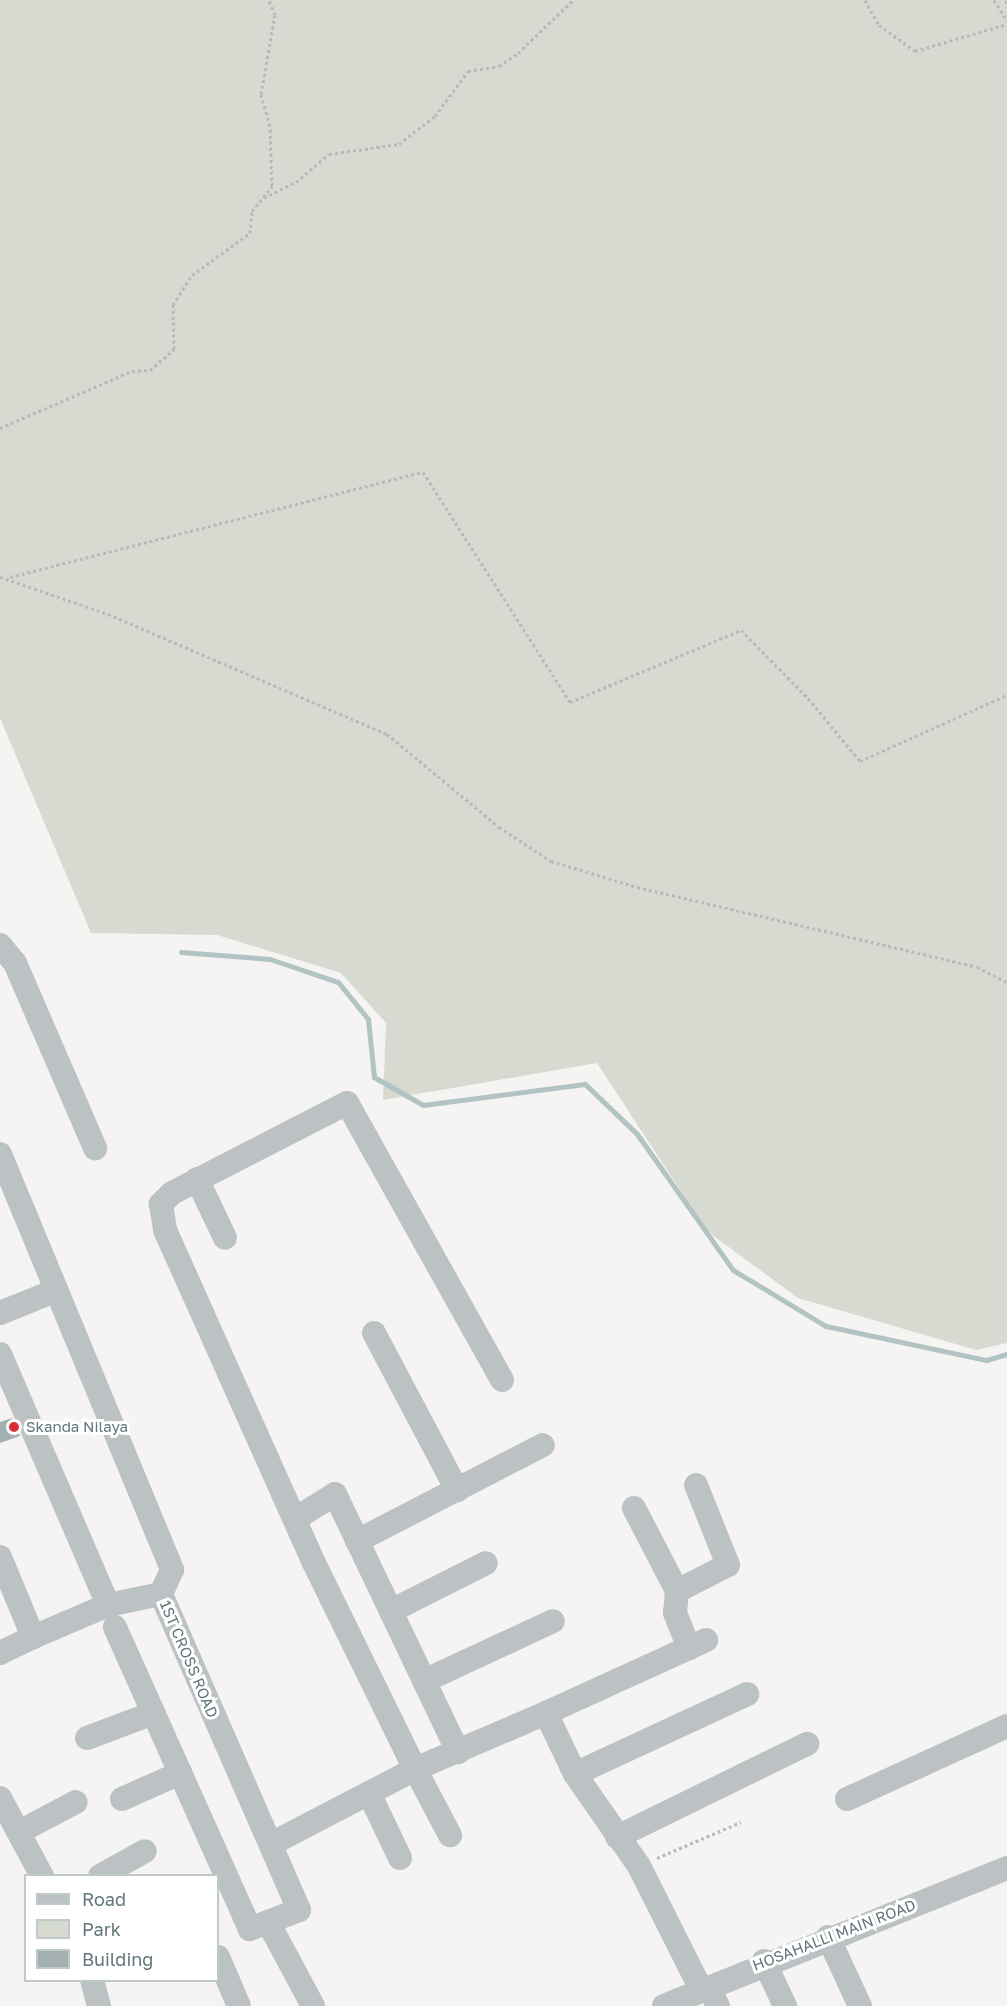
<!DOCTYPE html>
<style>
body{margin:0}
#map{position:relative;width:1007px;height:2006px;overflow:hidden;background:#f5f4f2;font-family:"Golos Text",sans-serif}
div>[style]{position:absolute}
.green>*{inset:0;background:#d6dad1}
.stream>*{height:5px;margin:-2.5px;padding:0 2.5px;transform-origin:2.5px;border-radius:2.5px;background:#b2c3c3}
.building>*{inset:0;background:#a4afb1}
.path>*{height:3px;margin-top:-1.5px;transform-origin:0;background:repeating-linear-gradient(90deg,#b6babb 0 3px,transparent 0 6px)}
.minor>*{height:24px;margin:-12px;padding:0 12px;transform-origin:12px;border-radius:12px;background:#bcc2c3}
.dots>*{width:16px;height:16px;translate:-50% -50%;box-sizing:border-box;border:3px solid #fff;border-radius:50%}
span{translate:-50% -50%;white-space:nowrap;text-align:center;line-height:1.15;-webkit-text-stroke:6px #fff;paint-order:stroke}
.poi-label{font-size:15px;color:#62777b}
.left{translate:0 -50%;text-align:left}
.street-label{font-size:15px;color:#62777b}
.legend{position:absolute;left:24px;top:1874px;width:195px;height:108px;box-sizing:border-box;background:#fff;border:2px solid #c0c9ca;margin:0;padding:8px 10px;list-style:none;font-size:18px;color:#62777b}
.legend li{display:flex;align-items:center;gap:12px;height:30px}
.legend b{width:30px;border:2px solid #c0c9ca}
</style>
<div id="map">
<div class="green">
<div style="clip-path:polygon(0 0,1007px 0,1007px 1343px,976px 1350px,798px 1298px,707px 1231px,597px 1063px,383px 1100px,386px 1023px,341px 973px,217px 935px,91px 933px,0 718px)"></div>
</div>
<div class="stream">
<div style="left:181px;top:952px;width:89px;rotate:4.5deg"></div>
<div style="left:270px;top:959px;width:72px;rotate:18.7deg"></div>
<div style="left:338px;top:982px;width:48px;rotate:51deg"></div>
<div style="left:368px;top:1019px;width:58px;rotate:84.1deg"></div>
<div style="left:374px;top:1077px;width:56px;rotate:29.7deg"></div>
<div style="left:423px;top:1105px;width:163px;rotate:-7.4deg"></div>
<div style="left:585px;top:1084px;width:72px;rotate:43.9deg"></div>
<div style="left:637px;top:1134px;width:166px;rotate:54.8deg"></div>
<div style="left:733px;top:1270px;width:109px;rotate:31.1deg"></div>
<div style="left:826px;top:1326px;width:164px;rotate:12deg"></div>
<div style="left:986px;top:1360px;width:22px;rotate:-16deg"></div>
</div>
<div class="building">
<div style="clip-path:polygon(12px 1418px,20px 1436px,0 1443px,0 1422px)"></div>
</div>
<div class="path">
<div style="left:865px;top:0;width:29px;rotate:61deg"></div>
<div style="left:879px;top:25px;width:44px;rotate:35.8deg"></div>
<div style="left:915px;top:51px;width:96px;rotate:-16.4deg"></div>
<div style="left:994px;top:0;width:25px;rotate:58deg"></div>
<div style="left:1006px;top:0;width:7px;rotate:82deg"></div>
<div style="left:264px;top:198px;width:36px;rotate:-27deg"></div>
<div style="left:296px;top:182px;width:43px;rotate:-40.3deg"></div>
<div style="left:329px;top:154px;width:71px;rotate:-8.1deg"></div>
<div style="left:399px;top:144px;width:46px;rotate:-37.9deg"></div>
<div style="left:435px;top:116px;width:56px;rotate:-53.7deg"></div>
<div style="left:468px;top:71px;width:31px;rotate:-9deg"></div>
<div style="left:499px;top:66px;width:23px;rotate:-34deg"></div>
<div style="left:518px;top:53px;width:76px;rotate:-43.9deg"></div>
<div style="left:0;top:428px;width:144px;rotate:-23.4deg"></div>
<div style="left:132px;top:371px;width:18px;rotate:-3deg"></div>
<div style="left:150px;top:370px;width:32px;rotate:-41deg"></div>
<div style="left:174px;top:349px;width:44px;rotate:-91.3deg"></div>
<div style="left:173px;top:305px;width:36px;rotate:-58deg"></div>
<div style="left:192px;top:275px;width:72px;rotate:-35.9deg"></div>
<div style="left:250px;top:233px;width:22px;rotate:-85deg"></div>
<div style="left:252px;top:211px;width:32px;rotate:-51deg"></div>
<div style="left:272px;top:186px;width:60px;rotate:-91.9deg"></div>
<div style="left:270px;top:126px;width:33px;rotate:-106deg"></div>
<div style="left:261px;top:94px;width:80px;rotate:-80deg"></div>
<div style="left:275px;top:15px;width:16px;rotate:-112deg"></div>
<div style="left:0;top:577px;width:114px;rotate:18.9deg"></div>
<div style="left:108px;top:614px;width:304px;rotate:23.3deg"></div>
<div style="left:387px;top:734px;width:146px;rotate:39.7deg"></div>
<div style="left:499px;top:827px;width:62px;rotate:33.2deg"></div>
<div style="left:551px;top:861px;width:90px;rotate:16.8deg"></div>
<div style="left:637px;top:887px;width:349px;rotate:13.2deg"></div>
<div style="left:977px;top:967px;width:34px;rotate:27deg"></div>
<div style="left:10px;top:577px;width:426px;rotate:-14.3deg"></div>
<div style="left:423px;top:472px;width:273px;rotate:57.4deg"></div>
<div style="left:570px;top:702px;width:186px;rotate:-22.8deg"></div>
<div style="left:741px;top:630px;width:95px;rotate:45.4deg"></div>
<div style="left:808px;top:698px;width:82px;rotate:50.5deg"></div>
<div style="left:860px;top:761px;width:161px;rotate:-24.2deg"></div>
<div style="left:657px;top:1858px;width:91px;rotate:-23.2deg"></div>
</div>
<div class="minor">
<div style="left:0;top:945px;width:23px;rotate:50deg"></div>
<div style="left:15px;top:963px;width:202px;rotate:66.6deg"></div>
<div style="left:0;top:1154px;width:450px;rotate:67.5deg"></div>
<div style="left:172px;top:1570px;width:26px;rotate:115deg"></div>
<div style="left:161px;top:1594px;width:345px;rotate:66.4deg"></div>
<div style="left:299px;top:1910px;width:53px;rotate:158.8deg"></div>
<div style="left:250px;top:1929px;width:331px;rotate:-114.1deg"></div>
<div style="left:197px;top:1179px;width:65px;rotate:64.6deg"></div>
<div style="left:0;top:1313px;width:61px;rotate:-22deg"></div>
<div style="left:374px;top:1333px;width:178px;rotate:62.1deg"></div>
<div style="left:0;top:1354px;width:273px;rotate:66.7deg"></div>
<div style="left:108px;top:1605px;width:82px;rotate:156.9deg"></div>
<div style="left:502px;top:1380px;width:317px;rotate:-119.2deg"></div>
<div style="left:347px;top:1103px;width:197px;rotate:152.8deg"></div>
<div style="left:172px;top:1193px;width:16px;rotate:135deg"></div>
<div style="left:161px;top:1204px;width:26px;rotate:81deg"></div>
<div style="left:165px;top:1230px;width:365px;rotate:65.9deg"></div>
<div style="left:314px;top:1563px;width:229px;rotate:63.9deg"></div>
<div style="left:415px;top:1769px;width:142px;rotate:-23.1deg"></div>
<div style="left:546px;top:1713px;width:68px;rotate:64.6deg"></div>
<div style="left:575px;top:1774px;width:112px;rotate:55.2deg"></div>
<div style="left:639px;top:1866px;width:140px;rotate:63.3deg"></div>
<div style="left:634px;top:1508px;width:93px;rotate:62.6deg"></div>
<div style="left:677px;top:1591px;width:22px;rotate:95deg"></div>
<div style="left:675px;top:1613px;width:38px;rotate:68deg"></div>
<div style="left:295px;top:1519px;width:47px;rotate:-32deg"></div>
<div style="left:335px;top:1494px;width:286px;rotate:64.5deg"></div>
<div style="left:357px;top:1541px;width:209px;rotate:-27.3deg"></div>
<div style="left:0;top:1557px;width:87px;rotate:67.6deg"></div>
<div style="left:33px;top:1637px;width:37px;rotate:154deg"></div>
<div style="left:677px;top:1591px;width:57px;rotate:-27deg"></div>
<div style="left:728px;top:1565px;width:86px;rotate:-111.8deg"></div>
<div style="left:108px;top:1605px;width:54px;rotate:-11.7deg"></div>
<div style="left:391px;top:1611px;width:106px;rotate:-26.8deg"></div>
<div style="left:424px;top:1681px;width:142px;rotate:-24.9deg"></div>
<div style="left:546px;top:1713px;width:176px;rotate:-24.5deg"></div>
<div style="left:87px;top:1738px;width:71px;rotate:-20.7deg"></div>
<div style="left:575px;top:1774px;width:190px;rotate:-24.9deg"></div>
<div style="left:369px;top:1793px;width:72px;rotate:64.5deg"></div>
<div style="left:0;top:1798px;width:89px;rotate:61.7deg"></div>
<div style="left:122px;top:1799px;width:64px;rotate:-24.1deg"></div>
<div style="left:847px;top:1799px;width:176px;rotate:-24.5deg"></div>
<div style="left:19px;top:1832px;width:64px;rotate:-27.8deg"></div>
<div style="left:617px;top:1837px;width:212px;rotate:-26.1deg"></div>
<div style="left:273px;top:1843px;width:160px;rotate:-27.5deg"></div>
<div style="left:415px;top:1769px;width:75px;rotate:62.1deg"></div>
<div style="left:100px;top:1876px;width:51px;rotate:-29.1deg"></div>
<div style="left:268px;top:1922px;width:95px;rotate:61.8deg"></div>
<div style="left:828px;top:1937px;width:76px;rotate:65.1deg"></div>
<div style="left:218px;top:1957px;width:53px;rotate:66.8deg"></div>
<div style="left:764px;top:1961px;width:50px;rotate:65deg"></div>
<div style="left:92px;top:1980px;width:27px;rotate:75deg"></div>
<div style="left:709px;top:1987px;width:21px;rotate:65deg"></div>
<div style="left:664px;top:2006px;width:370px;rotate:-21.9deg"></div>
</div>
<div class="dots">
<div style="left:14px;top:1427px;background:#d92d32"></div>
</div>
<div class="poi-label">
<span class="left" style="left:26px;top:1427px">Skanda Nilaya</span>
</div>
<div class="street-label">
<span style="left:189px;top:1659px;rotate:67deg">1ST CROSS ROAD</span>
<span style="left:834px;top:1935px;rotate:-21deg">HOSAHALLI MAIN ROAD</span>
</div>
<ul class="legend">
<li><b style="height:8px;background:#bcc2c3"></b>Road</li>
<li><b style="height:16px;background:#d6dad1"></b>Park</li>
<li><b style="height:16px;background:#a4afb1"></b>Building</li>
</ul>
</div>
